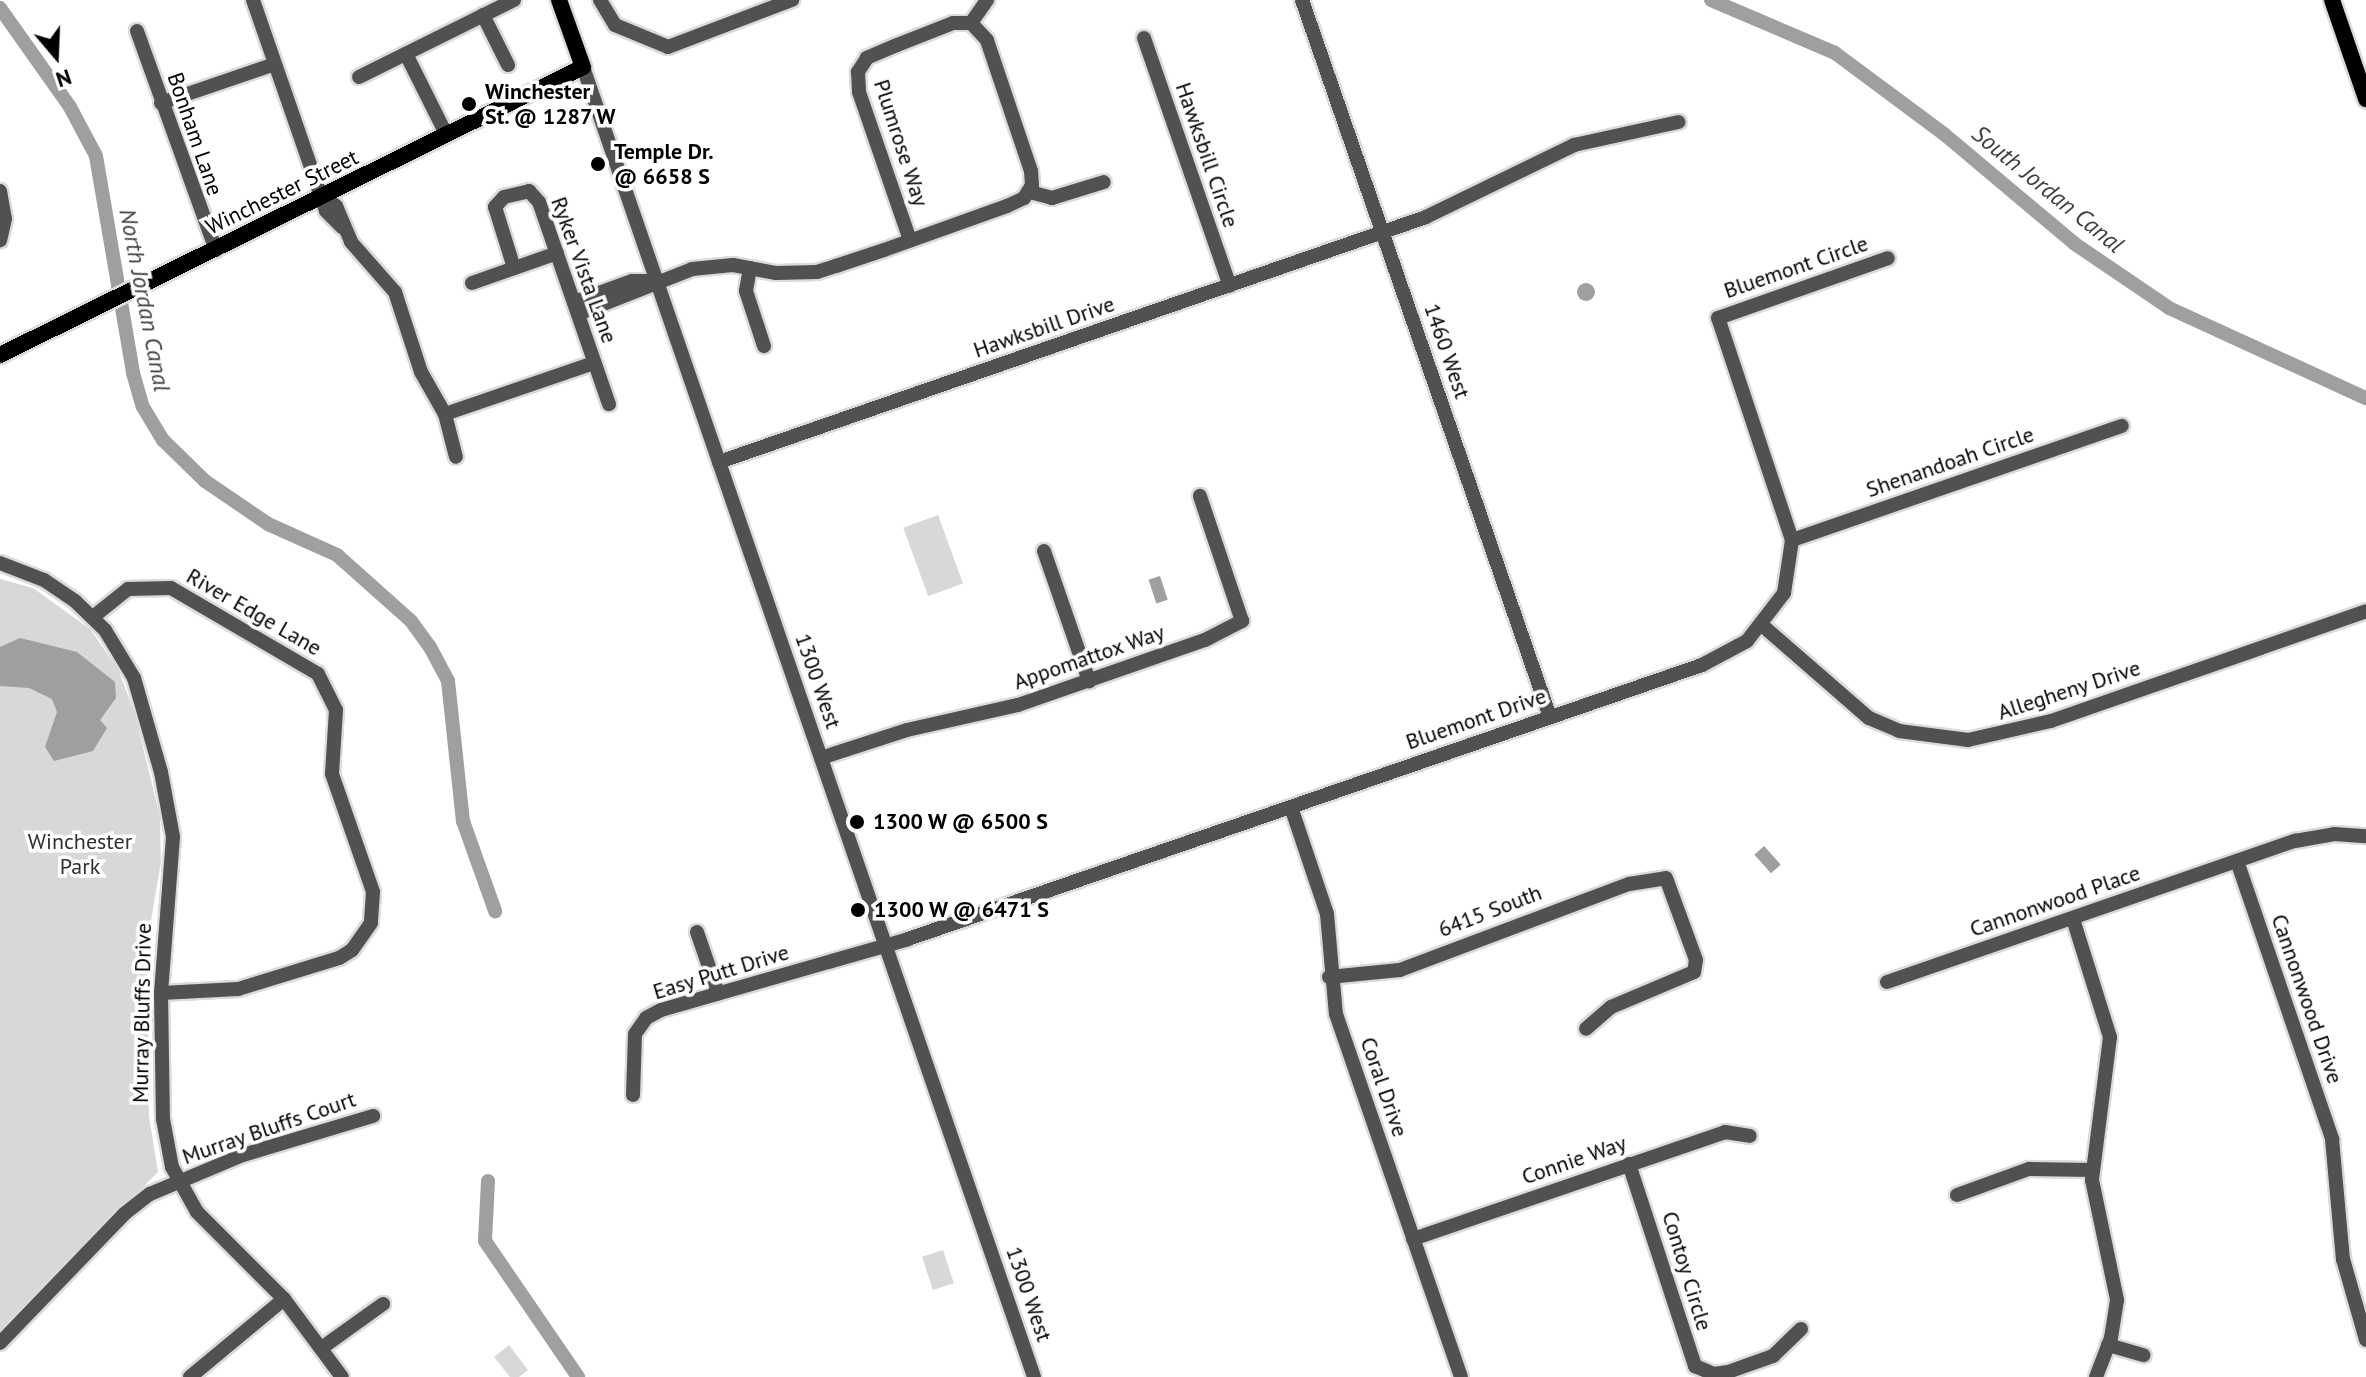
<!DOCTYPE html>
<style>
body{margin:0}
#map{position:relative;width:2366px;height:1377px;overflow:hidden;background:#fff;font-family:"PT Sans",sans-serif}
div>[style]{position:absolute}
.green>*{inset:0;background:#d8d8d8;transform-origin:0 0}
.water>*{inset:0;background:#9f9f9f;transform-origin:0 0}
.round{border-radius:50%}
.canal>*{height:14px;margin:-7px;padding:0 7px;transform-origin:7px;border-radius:7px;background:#9f9f9f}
.roads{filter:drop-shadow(2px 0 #dbdbdb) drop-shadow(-2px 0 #dbdbdb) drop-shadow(0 2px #dbdbdb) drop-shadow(0 -2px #dbdbdb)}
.minor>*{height:14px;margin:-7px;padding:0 7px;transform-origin:7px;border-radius:7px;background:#515151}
.major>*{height:16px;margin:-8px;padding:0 8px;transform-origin:8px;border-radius:8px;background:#000}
.dots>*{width:22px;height:22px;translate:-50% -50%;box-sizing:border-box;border:4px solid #fff;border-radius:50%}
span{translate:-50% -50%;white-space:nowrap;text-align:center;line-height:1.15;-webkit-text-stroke:7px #fff;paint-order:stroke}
.poi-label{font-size:22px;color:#000;font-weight:700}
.left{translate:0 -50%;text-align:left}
.street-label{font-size:22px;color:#000}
.park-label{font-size:22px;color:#2f2f2f}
.water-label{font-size:24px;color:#404040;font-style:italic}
.north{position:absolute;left:16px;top:16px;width:80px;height:80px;-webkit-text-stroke:6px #fff;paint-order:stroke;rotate:161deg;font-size:22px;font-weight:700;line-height:32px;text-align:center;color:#000}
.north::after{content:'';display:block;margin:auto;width:28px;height:36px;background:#000;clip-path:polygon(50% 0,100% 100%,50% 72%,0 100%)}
</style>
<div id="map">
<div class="green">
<div style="left:938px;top:515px;width:73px;height:37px;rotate:70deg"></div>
<div style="clip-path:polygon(0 579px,33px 588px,90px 629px,118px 669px,135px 714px,160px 817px,161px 862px,147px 944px,149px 1116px,158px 1172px,0 1330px)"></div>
<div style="left:943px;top:1250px;width:35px;height:22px;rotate:72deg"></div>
<div style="clip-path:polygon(509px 1345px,528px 1370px,519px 1377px,510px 1377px,494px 1357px)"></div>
</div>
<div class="water">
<div class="round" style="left:1577px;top:283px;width:18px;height:18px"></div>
<div style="left:1160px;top:576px;width:25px;height:12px;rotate:72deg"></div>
<div style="clip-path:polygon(20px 638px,77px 652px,115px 682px,116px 698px,100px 720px,107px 728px,93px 751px,54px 761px,45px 747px,57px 712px,52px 699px,29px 688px,0 686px,0 647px)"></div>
<div style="left:1764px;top:846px;width:25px;height:13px;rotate:48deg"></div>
</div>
<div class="canal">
<div style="left:1711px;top:0;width:135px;rotate:23.1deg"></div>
<div style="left:1835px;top:53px;width:136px;rotate:36.6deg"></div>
<div style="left:1944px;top:134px;width:171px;rotate:40deg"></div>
<div style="left:2075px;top:244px;width:114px;rotate:34.2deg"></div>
<div style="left:2169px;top:308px;width:217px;rotate:24.6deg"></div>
<div style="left:0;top:8px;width:121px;rotate:54.7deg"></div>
<div style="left:70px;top:107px;width:55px;rotate:62deg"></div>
<div style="left:96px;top:156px;width:220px;rotate:80.3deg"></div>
<div style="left:133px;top:373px;width:35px;rotate:74deg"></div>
<div style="left:143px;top:407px;width:39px;rotate:59deg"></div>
<div style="left:163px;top:440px;width:59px;rotate:44.3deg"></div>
<div style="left:205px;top:481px;width:76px;rotate:34.3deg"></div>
<div style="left:268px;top:524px;width:76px;rotate:24.2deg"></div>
<div style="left:337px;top:555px;width:99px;rotate:41.7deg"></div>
<div style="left:411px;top:621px;width:32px;rotate:54deg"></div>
<div style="left:430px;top:647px;width:38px;rotate:62deg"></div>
<div style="left:448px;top:681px;width:141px;rotate:83.9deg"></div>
<div style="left:463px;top:821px;width:96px;rotate:70.4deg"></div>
<div style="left:488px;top:1181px;width:60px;rotate:92.9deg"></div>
<div style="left:485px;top:1241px;width:165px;rotate:55.6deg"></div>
</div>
<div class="roads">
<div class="minor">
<div style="left:253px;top:0;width:223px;rotate:70.9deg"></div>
<div style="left:326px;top:211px;width:23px;rotate:45deg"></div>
<div style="left:600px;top:0;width:29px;rotate:59deg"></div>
<div style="left:615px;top:25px;width:57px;rotate:22.5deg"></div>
<div style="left:668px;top:47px;width:133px;rotate:-20.8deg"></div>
<div style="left:1302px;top:0;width:759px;rotate:70.92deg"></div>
<div style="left:483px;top:15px;width:56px;rotate:63.4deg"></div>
<div style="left:971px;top:23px;width:28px;rotate:-55deg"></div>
<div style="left:137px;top:31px;width:233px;rotate:70.2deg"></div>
<div style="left:1144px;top:38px;width:262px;rotate:70.9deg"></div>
<div style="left:406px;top:54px;width:89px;rotate:63.4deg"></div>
<div style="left:583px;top:67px;width:1385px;rotate:71deg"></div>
<div style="left:359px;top:77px;width:173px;rotate:-26.4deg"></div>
<div style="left:161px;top:103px;width:120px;rotate:-18.9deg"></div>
<div style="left:0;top:191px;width:28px;rotate:80deg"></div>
<div style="left:5px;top:219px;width:22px;rotate:103deg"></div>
<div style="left:1030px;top:192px;width:23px;rotate:15deg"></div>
<div style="left:1052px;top:198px;width:54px;rotate:-17.1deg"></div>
<div style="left:324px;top:196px;width:16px;rotate:40deg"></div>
<div style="left:336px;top:206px;width:39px;rotate:67deg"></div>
<div style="left:351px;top:242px;width:67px;rotate:48.7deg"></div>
<div style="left:395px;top:292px;width:84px;rotate:72deg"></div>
<div style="left:421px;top:372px;width:48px;rotate:60.3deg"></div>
<div style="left:445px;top:414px;width:44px;rotate:75.7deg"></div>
<div style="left:514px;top:268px;width:64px;rotate:-107.3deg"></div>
<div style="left:495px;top:207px;width:13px;rotate:-48deg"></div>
<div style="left:504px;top:197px;width:26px;rotate:-13deg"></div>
<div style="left:529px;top:191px;width:15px;rotate:48deg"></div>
<div style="left:539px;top:202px;width:214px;rotate:70.9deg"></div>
<div style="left:750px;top:268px;width:23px;rotate:100deg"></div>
<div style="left:746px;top:291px;width:58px;rotate:71.9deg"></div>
<div style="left:472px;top:283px;width:90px;rotate:-19.4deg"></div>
<div style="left:574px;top:302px;width:62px;rotate:-19.9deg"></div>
<div style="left:632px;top:281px;width:23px"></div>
<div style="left:578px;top:314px;width:123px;rotate:-21.5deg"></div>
<div style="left:692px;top:269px;width:41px;rotate:-5.6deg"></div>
<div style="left:733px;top:265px;width:44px;rotate:10.5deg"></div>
<div style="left:776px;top:273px;width:41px;rotate:-1.4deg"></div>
<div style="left:817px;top:272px;width:20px;rotate:-18deg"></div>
<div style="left:836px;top:266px;width:51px;rotate:-18.4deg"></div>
<div style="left:884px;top:250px;width:131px;rotate:-19.7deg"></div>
<div style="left:1007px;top:206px;width:19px;rotate:-25deg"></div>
<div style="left:1024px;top:198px;width:15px;rotate:-58deg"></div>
<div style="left:1032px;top:185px;width:14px;rotate:-94deg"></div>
<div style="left:1031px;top:171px;width:138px;rotate:-108.6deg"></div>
<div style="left:987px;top:40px;width:23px;rotate:-133deg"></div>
<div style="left:971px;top:23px;width:18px;rotate:180deg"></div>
<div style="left:953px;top:23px;width:60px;rotate:158.6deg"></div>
<div style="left:897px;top:45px;width:33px;rotate:157deg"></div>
<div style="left:867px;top:58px;width:17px;rotate:123deg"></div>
<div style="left:858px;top:72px;width:20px;rotate:87deg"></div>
<div style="left:859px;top:92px;width:157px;rotate:71deg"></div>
<div style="left:445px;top:414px;width:157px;rotate:-18.9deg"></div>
<div style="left:719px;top:462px;width:748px;rotate:-19.11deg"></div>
<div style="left:1426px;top:217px;width:165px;rotate:-25.9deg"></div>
<div style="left:1574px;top:145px;width:107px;rotate:-12.4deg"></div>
<div style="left:1792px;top:540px;width:349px;rotate:-19.1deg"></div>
<div style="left:1044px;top:551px;width:138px;rotate:70.9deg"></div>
<div style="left:0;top:563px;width:47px;rotate:21.1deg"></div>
<div style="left:44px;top:580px;width:37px;rotate:34deg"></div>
<div style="left:75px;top:601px;width:42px;rotate:44deg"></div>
<div style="left:105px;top:630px;width:56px;rotate:58.9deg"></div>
<div style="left:134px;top:678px;width:98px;rotate:74deg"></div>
<div style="left:161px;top:772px;width:66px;rotate:79.5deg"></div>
<div style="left:173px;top:837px;width:156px;rotate:94.4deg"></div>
<div style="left:161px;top:993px;width:126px;rotate:89.1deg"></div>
<div style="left:163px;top:1119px;width:49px;rotate:79.4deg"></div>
<div style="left:172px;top:1167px;width:51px;rotate:60.9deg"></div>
<div style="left:197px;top:1212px;width:123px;rotate:45deg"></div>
<div style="left:284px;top:1299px;width:97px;rotate:53.4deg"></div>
<div style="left:93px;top:617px;width:45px;rotate:-38.7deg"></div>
<div style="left:128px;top:589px;width:43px;rotate:-1.3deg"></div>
<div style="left:171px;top:588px;width:170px;rotate:30.3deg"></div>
<div style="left:318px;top:674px;width:40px;rotate:63.4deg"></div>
<div style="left:336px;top:710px;width:64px;rotate:93.6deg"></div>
<div style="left:332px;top:774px;width:125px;rotate:70.8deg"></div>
<div style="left:373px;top:892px;width:31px;rotate:94deg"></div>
<div style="left:371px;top:923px;width:33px;rotate:125deg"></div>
<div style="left:352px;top:950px;width:15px;rotate:148deg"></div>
<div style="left:339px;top:958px;width:106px;rotate:162.9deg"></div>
<div style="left:238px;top:989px;width:77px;rotate:177deg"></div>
<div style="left:1763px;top:626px;width:140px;rotate:41deg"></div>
<div style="left:1869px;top:718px;width:33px;rotate:23deg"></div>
<div style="left:1899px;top:731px;width:70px;rotate:7.4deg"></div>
<div style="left:1968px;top:740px;width:85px;rotate:-12.9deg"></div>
<div style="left:2051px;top:721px;width:334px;rotate:-19.2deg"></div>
<div style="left:821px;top:758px;width:90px;rotate:-18deg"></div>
<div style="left:907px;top:730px;width:114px;rotate:-12.7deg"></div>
<div style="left:1018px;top:705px;width:198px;rotate:-19.2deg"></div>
<div style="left:1205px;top:640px;width:42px;rotate:-27.2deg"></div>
<div style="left:1242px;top:621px;width:132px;rotate:-108.6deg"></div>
<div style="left:1291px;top:807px;width:113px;rotate:71.4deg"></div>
<div style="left:1327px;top:914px;width:100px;rotate:84.9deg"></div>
<div style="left:1336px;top:1014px;width:384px;rotate:71deg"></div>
<div style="left:2237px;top:861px;width:294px;rotate:71.1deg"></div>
<div style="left:2332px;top:1139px;width:121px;rotate:84.8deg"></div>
<div style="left:2343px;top:1259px;width:84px;rotate:74.1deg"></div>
<div style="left:2073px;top:919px;width:124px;rotate:72.6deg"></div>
<div style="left:2110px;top:1037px;width:144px;rotate:97.2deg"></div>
<div style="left:2092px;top:1180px;width:123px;rotate:78.2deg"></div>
<div style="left:2117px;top:1300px;width:38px;rotate:99deg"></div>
<div style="left:2111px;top:1338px;width:42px;rotate:111deg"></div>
<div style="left:697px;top:932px;width:65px;rotate:71deg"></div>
<div style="left:1329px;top:977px;width:71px;rotate:-5.6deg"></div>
<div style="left:1400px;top:970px;width:245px;rotate:-20.6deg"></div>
<div style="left:1629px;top:884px;width:37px;rotate:-9deg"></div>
<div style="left:1666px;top:878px;width:87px;rotate:69.9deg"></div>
<div style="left:1696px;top:960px;width:12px;rotate:99deg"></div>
<div style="left:1694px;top:972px;width:90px;rotate:157.1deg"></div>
<div style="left:1611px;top:1007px;width:33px;rotate:139deg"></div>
<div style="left:1887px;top:982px;width:432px;rotate:-19.1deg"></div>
<div style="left:2295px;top:841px;width:40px;rotate:-10deg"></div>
<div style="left:2334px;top:834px;width:32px;rotate:4deg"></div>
<div style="left:633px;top:1095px;width:61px;rotate:-88.1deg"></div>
<div style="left:635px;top:1034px;width:19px;rotate:-55deg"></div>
<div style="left:646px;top:1018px;width:17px;rotate:-28deg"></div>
<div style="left:661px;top:1010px;width:257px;rotate:-16deg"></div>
<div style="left:908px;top:939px;width:840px;rotate:-19.04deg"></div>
<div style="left:1702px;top:665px;width:51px;rotate:-28.1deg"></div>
<div style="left:1747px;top:641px;width:61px;rotate:-52.4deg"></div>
<div style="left:1784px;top:593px;width:54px;rotate:-81.4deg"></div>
<div style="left:1792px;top:540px;width:234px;rotate:-108.4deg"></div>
<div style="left:1718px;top:318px;width:180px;rotate:-19.4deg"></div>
<div style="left:1629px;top:1164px;width:213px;rotate:71.9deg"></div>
<div style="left:1695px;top:1366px;width:21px;rotate:23deg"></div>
<div style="left:1714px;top:1374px;width:14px;rotate:-8deg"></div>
<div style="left:1728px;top:1372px;width:48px;rotate:-19.6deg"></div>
<div style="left:1773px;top:1356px;width:39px;rotate:-44deg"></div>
<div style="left:1957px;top:1195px;width:77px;rotate:-19.9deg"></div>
<div style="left:2029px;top:1169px;width:63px;rotate:0.9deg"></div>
<div style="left:1413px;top:1239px;width:330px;rotate:-18.9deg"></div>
<div style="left:1725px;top:1132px;width:25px;rotate:9deg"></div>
<div style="left:0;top:1343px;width:179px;rotate:-46.1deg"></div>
<div style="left:124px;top:1214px;width:33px;rotate:-38deg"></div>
<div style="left:150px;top:1194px;width:101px;rotate:-22.8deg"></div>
<div style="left:243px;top:1155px;width:136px;rotate:-16.7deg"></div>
<div style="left:2108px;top:1345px;width:37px;rotate:16deg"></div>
<div style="left:323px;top:1347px;width:74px;rotate:-35.6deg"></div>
<div style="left:190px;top:1377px;width:122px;rotate:-39.7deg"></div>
</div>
<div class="major">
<div style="left:2332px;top:0;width:105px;rotate:71deg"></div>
<div style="left:0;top:355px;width:650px;rotate:-26.29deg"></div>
<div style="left:583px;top:67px;width:71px;rotate:-109.7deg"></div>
</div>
</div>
<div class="dots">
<div style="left:469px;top:104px;background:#000"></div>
<div style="left:598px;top:164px;background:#000"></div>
<div style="left:857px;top:822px;background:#000"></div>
<div style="left:858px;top:910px;background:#000"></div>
</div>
<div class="poi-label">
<span class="left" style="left:485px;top:104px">Winchester<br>St. @ 1287 W</span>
<span class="left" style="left:614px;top:164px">Temple Dr.<br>@ 6658 S</span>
<span class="left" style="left:873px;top:822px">1300 W @ 6500 S</span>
<span class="left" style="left:874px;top:910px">1300 W @ 6471 S</span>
</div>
<div class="street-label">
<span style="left:195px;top:134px;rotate:71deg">Bonham Lane</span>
<span style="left:901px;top:143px;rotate:72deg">Plumrose Way</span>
<span style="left:1207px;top:155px;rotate:71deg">Hawksbill Circle</span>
<span style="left:282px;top:192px;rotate:-26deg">Winchester Street</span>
<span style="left:1796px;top:267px;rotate:-19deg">Bluemont Circle</span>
<span style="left:584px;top:270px;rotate:70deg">Ryker Vista Lane</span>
<span style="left:1044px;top:327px;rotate:-19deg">Hawksbill Drive</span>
<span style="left:1447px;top:351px;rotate:71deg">1460 West</span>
<span style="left:1950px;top:462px;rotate:-19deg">Shenandoah Circle</span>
<span style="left:254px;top:612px;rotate:30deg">River Edge Lane</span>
<span style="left:1089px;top:657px;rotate:-19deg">Appomattox Way</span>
<span style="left:818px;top:681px;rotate:71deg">1300 West</span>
<span style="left:2069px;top:690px;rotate:-18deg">Allegheny Drive</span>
<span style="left:1476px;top:719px;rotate:-19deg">Bluemont Drive</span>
<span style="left:2055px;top:901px;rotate:-19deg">Cannonwood Place</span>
<span style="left:1490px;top:911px;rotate:-21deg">6415 South</span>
<span style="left:721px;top:972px;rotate:-17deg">Easy Putt Drive</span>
<span style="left:2307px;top:999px;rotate:71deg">Cannonwood Drive</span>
<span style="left:142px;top:1013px;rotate:-89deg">Murray Bluffs Drive</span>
<span style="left:1384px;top:1087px;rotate:71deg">Coral Drive</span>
<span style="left:269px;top:1128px;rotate:-19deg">Murray Bluffs Court</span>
<span style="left:1574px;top:1160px;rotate:-19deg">Connie Way</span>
<span style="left:1687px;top:1271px;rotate:73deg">Contoy Circle</span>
<span style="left:1029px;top:1294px;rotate:71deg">1300 West</span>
</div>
<div class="park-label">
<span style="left:80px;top:854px">Winchester<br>Park</span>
</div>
<div class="water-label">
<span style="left:2048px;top:189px;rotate:39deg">South Jordan Canal</span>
<span style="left:145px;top:300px;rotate:79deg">North Jordan Canal</span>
</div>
<div class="north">N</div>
</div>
